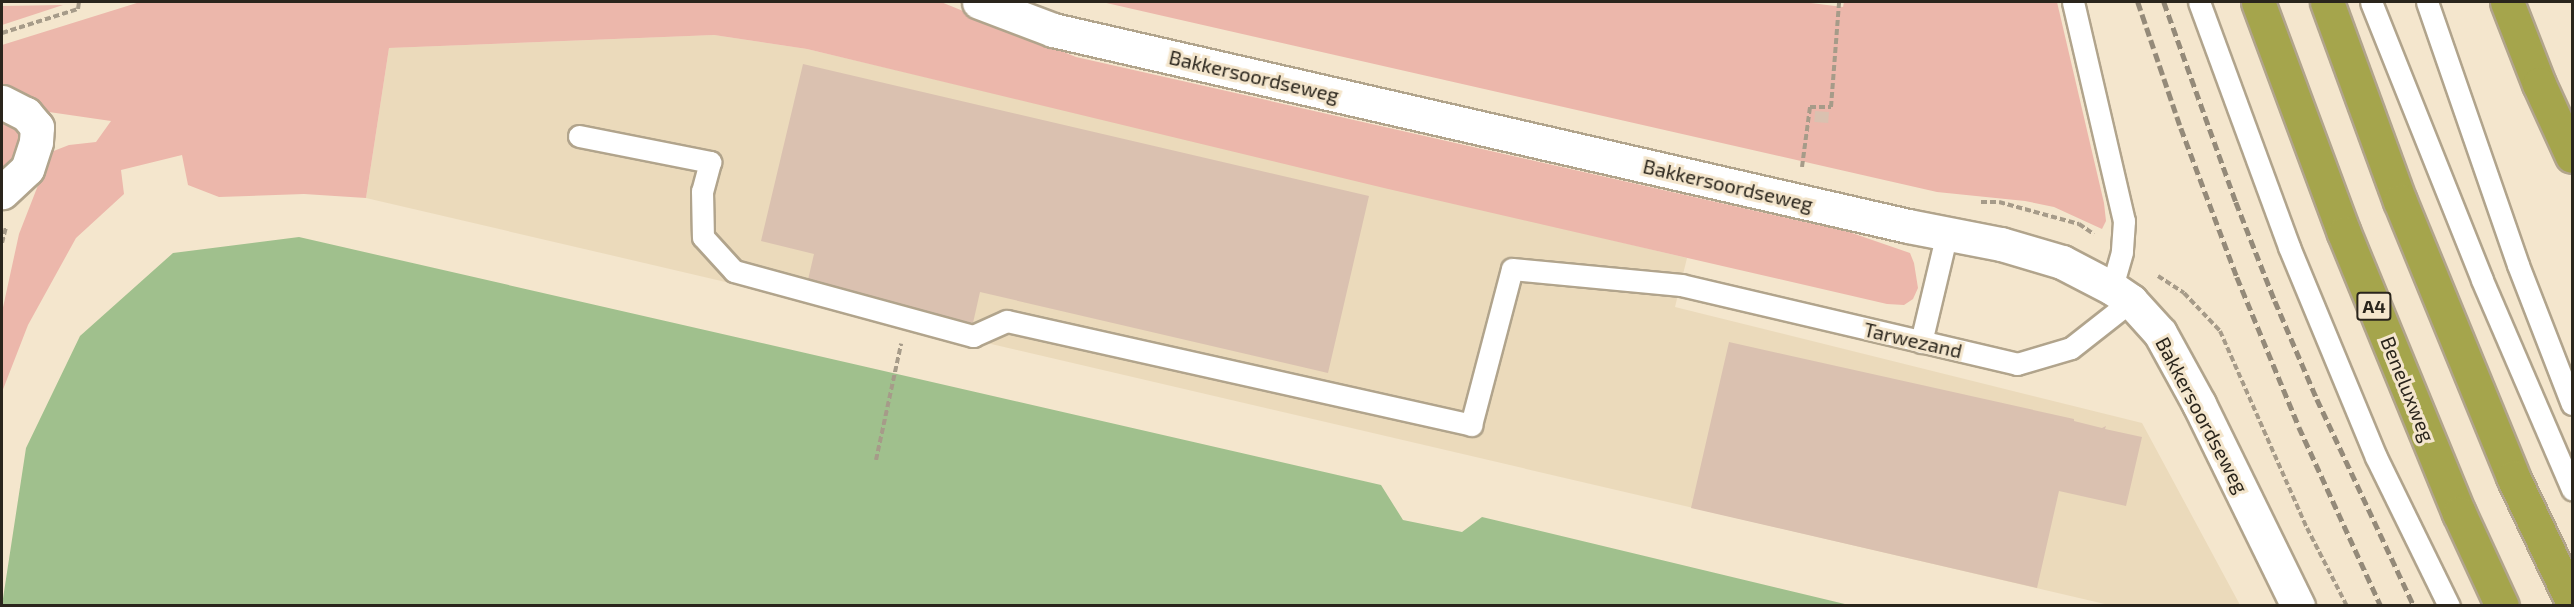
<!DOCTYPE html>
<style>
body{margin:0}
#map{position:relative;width:2574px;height:607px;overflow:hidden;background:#f4e6cd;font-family:"Exo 2",sans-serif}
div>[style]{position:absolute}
.built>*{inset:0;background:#ebdabb}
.green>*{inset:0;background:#ecb7ab}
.water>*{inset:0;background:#a0c08d}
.building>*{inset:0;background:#dac1b0;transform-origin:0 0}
.path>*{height:4px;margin-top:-2px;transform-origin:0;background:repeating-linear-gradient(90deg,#a69b89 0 6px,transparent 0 9px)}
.roads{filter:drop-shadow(2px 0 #b1a48c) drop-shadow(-2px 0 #b1a48c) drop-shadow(0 2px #b1a48c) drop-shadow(0 -2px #b1a48c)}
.service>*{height:21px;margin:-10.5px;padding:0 10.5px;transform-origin:10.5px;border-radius:10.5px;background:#fff}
.minor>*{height:33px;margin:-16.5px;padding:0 16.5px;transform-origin:16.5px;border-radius:16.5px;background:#fff}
.motorway>*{height:33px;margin:-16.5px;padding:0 16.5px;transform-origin:16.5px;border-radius:16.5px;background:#a5a54c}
.rail>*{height:4.5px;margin-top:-2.25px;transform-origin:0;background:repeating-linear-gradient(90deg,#948a79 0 9px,transparent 0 13.5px)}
span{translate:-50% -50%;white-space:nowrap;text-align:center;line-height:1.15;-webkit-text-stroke:6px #f4e6cd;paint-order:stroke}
.shield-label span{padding:2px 4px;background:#f4e6cd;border:2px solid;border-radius:4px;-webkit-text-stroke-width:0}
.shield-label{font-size:18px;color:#2a251c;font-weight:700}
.street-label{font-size:20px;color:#2a251c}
.frame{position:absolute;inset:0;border:3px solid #2a251c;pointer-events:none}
</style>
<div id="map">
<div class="built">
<div style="clip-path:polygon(714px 35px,807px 49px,1687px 258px,1675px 307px,2142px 423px,2240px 605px,2109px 605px,366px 198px,389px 48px)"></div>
</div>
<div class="green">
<div style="clip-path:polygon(140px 2px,941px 2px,1076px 57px,1849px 232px,1910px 253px,1914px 263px,1918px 288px,1913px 299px,1904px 305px,1887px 304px,1384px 188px,807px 49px,714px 35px,389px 48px,366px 198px,304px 194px,219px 197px,188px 185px,182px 155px,121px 170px,124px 194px,76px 238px,28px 325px,2px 392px,2px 312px,19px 234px,51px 152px,69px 145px,96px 142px,111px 121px,49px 112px,2px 87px,2px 45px)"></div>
<div style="clip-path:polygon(1102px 2px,1803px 2px,1843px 7px,1844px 2px,2057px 2px,2104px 203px,2106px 221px,2102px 229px,2054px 207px,2025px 201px,1937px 192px)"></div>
<div style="clip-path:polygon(63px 5px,2px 25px,2px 6px)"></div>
<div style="clip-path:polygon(2px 119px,24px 132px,11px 167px,2px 172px)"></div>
</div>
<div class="water">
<div style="clip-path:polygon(299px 237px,1381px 485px,1403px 520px,1462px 532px,1482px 517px,1849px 605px,2px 605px,26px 448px,80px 336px,173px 253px)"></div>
</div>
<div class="building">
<div style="clip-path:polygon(803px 64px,1369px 196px,1328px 373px,980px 292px,973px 323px,807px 284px,814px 254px,761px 241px)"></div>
<div style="left:1815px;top:111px;width:14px;height:11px;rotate:4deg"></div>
<div style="clip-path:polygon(1729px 342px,2074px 419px,2074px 421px,2102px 428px,2106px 426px,2105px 429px,2142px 437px,2126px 506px,2059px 491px,2037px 588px,1691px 508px)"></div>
</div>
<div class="path">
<div style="left:2px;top:33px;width:80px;rotate:-17.5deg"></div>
<div style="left:78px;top:9px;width:7px;rotate:-82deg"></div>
<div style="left:1802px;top:167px;width:61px;rotate:-82.4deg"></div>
<div style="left:1810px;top:107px;width:21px"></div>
<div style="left:1831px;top:107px;width:105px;rotate:-85.6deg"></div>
<div style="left:1981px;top:202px;width:18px"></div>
<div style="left:1999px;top:202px;width:83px;rotate:15.4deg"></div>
<div style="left:2079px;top:224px;width:18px;rotate:34deg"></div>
<div style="left:2px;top:243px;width:16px;rotate:-76deg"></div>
<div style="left:2158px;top:276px;width:31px;rotate:33deg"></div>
<div style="left:2184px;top:293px;width:52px;rotate:46.5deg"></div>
<div style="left:2220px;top:331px;width:215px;rotate:66.2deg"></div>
<div style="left:2307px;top:528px;width:88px;rotate:62.9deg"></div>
<div style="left:876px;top:460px;width:119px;rotate:-77.8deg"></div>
</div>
<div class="roads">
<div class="service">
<div style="left:2073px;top:2px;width:225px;rotate:76.9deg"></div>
<div style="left:2124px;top:221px;width:31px;rotate:94deg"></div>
<div style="left:2122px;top:252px;width:37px;rotate:106deg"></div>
<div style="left:2199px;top:2px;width:261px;rotate:69.8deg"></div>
<div style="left:2289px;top:247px;width:227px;rotate:67.5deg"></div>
<div style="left:2376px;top:457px;width:166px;rotate:63.9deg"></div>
<div style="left:2371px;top:2px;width:299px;rotate:68.2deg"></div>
<div style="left:2482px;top:280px;width:228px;rotate:66.7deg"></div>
<div style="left:2427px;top:2px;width:278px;rotate:70.9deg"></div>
<div style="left:2518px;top:265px;width:149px;rotate:68.8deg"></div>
<div style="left:579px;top:136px;width:134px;rotate:11.2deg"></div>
<div style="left:710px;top:162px;width:30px;rotate:105deg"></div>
<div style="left:702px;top:191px;width:46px;rotate:88.8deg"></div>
<div style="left:703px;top:237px;width:46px;rotate:47.6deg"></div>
<div style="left:734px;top:271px;width:248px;rotate:15.2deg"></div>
<div style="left:973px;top:336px;width:37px;rotate:-24deg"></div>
<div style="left:1007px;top:321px;width:476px;rotate:12.6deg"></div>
<div style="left:1471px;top:425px;width:161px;rotate:-75.3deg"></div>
<div style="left:1512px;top:269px;width:170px;rotate:5.4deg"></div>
<div style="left:1681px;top:285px;width:345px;rotate:13.2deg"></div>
<div style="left:2017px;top:364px;width:56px;rotate:-16.5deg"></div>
<div style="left:2071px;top:348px;width:76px;rotate:-38.1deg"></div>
<div style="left:1921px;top:342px;width:112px;rotate:-76.6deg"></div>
</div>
<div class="minor">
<div style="left:979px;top:2px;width:79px;rotate:20.7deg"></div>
<div style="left:1053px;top:30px;width:877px;rotate:12.91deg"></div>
<div style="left:1908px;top:226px;width:95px;rotate:11deg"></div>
<div style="left:2001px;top:244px;width:64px;rotate:16.4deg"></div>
<div style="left:2062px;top:262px;width:56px;rotate:27.5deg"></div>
<div style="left:2112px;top:288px;width:23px;rotate:34deg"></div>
<div style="left:2131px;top:301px;width:43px;rotate:47.8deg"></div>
<div style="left:2160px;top:333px;width:81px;rotate:61.2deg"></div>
<div style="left:2199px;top:404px;width:225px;rotate:63.9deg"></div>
<div style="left:2px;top:102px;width:27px;rotate:27deg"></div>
<div style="left:26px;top:114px;width:17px;rotate:50deg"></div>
<div style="left:37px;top:127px;width:15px;rotate:94deg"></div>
<div style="left:36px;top:142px;width:28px;rotate:108deg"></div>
<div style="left:27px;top:169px;width:34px;rotate:137deg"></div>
</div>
<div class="motorway">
<div style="left:2258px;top:2px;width:246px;rotate:69.6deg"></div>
<div style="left:2344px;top:233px;width:303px;rotate:67.7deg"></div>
<div style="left:2459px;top:513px;width:102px;rotate:65.2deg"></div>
<div style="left:2327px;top:2px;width:212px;rotate:69.9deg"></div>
<div style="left:2400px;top:201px;width:298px;rotate:67.7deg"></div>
<div style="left:2513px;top:477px;width:137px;rotate:64.6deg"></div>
<div style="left:2507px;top:2px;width:88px;rotate:68.7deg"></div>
<div style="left:2539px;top:84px;width:79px;rotate:65.4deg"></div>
</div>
</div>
<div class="rail">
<div style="left:2138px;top:2px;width:133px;rotate:71.2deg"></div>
<div style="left:2181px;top:128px;width:159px;rotate:69.4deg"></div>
<div style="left:2237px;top:277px;width:162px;rotate:67.5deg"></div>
<div style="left:2299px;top:427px;width:197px;rotate:65.4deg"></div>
<div style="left:2164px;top:2px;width:213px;rotate:70.2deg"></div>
<div style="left:2236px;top:202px;width:106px;rotate:68.5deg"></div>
<div style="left:2275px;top:301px;width:107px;rotate:66.8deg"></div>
<div style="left:2317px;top:399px;width:229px;rotate:64.9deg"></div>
</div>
<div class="shield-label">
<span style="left:2374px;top:306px">A4</span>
</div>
<div class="street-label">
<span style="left:1254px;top:76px;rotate:13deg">Bakkersoordseweg</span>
<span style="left:1728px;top:185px;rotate:13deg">Bakkersoordseweg</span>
<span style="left:1913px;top:340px;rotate:13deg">Tarwezand</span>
<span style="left:2408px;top:389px;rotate:68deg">Beneluxweg</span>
<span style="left:2202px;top:415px;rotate:62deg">Bakkersoordseweg</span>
</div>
<div class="frame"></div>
</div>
